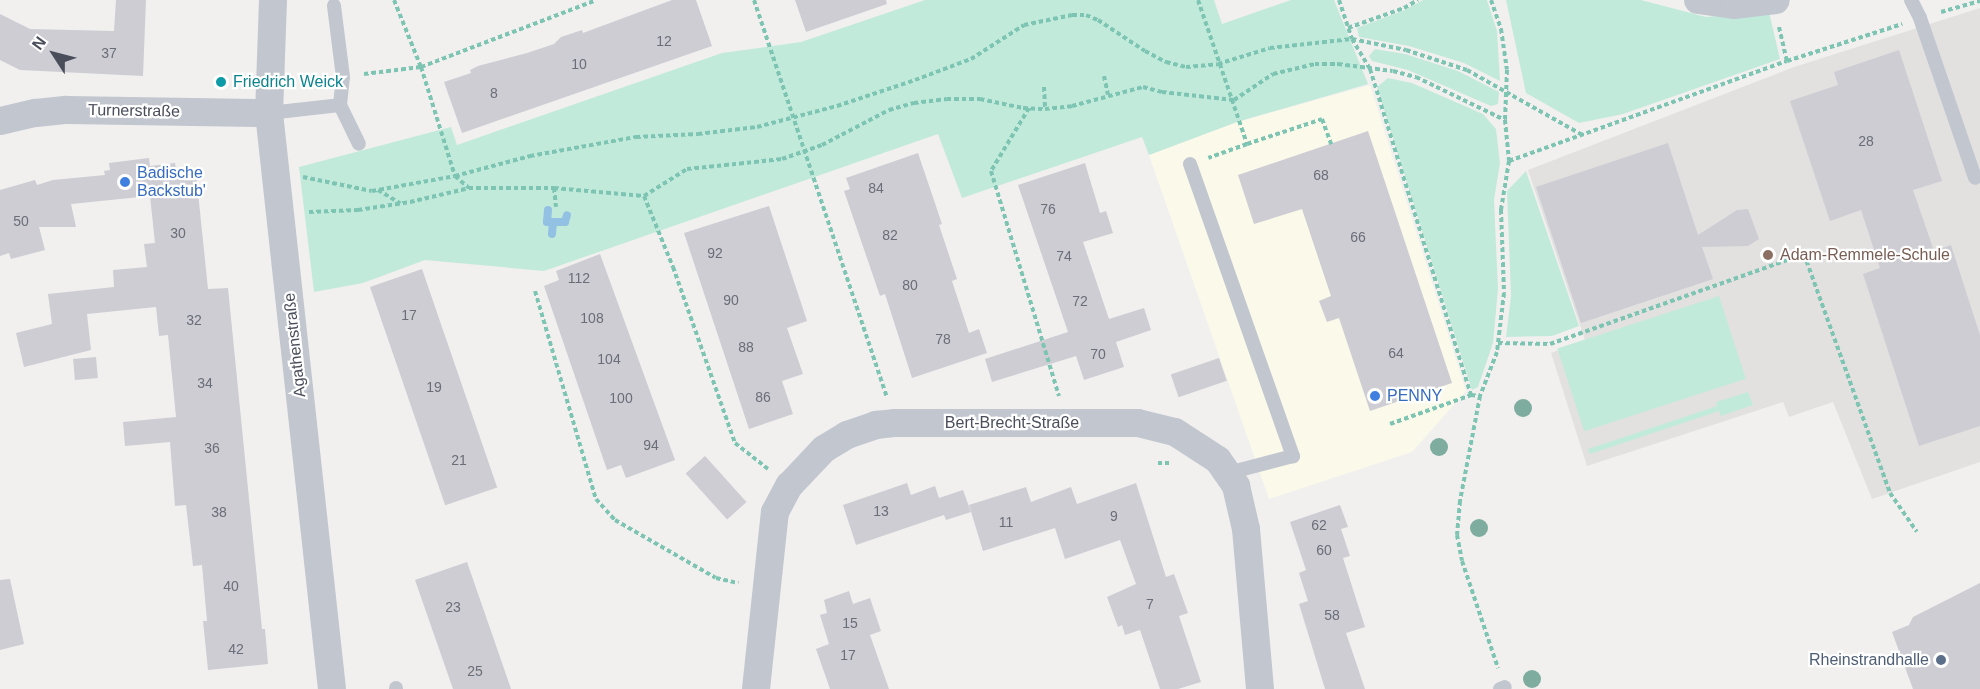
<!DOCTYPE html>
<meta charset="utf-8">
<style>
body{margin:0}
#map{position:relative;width:1980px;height:689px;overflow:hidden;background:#f1f0ef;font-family:Helvetica,sans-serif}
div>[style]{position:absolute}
.commercial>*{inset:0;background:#faf9ea}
.education>*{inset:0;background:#e2e1e0}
.green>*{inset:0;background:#c2eadb;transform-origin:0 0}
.stream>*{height:8px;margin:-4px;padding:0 4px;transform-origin:4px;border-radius:4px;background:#93c1e3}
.building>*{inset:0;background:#cdcdd3;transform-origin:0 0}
.path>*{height:4px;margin-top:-2px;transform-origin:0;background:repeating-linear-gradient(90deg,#7dc5b2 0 4.5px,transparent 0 7.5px)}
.lane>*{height:14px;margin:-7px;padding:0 7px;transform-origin:7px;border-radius:7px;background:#c1c6cf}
.street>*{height:28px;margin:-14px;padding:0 14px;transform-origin:14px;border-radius:14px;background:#c1c6cf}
.trees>*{width:18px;height:18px;margin:-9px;border-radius:50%;background:#7eac9f}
.dots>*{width:16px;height:16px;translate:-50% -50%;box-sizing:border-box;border:3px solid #fff;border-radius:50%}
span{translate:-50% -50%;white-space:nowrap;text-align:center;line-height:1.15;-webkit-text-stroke:4.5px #fff;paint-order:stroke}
.number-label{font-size:14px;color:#6a6e78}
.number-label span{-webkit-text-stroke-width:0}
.culture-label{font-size:16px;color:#0d838f}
.left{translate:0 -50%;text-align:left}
.street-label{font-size:16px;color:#494e5a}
.shop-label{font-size:16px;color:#366cbe}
.education-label{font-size:16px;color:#785e54}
.service-label{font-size:16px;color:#4e5e75}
.right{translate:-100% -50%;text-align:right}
.north{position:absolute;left:24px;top:24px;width:60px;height:60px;-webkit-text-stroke:4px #fff;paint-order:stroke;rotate:306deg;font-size:16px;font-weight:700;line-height:24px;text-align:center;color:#494e5a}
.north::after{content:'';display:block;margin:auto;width:21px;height:27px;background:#494e5a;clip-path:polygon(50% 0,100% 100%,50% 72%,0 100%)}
</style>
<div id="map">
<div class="commercial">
<div style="clip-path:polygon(1370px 85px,1466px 391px,1412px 452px,1269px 499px,1149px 155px,1237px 122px)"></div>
</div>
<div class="education">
<div style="clip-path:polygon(1980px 8px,1980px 462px,1872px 499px,1833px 402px,1789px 417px,1783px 402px,1587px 466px,1551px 353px,1585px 340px,1528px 170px,1794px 67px)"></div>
</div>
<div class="green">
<div style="clip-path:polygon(925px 0,1214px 0,1222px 24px,1291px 0,1334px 0,1368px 84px,1237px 122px,1149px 155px,1142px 137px,962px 198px,938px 134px,544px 271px,425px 260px,363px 283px,314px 292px,299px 167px,451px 127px,457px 145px,722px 53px,801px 42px)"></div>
<div style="clip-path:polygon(1423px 0,1487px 0,1497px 31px,1500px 81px,1464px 63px,1409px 46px,1359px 37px,1357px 28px,1405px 10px)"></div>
<div style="clip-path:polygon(1506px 0,1641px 0,1706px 17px,1769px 12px,1780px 59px,1623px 114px,1579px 123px,1526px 93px)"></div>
<div style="clip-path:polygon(1375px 49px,1405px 54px,1458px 71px,1499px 92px,1498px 104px,1491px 106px,1408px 70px,1372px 61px,1369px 56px)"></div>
<div style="clip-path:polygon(1388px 78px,1412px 83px,1483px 114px,1496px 129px,1500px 163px,1494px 200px,1498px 289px,1493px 343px,1478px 387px,1472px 390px,1377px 87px)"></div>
<div style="clip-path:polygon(1526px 171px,1579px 326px,1552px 336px,1506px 337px,1511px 296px,1507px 191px)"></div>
<div style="left:1719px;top:296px;width:87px;height:170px;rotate:72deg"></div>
<div style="clip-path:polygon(1748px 392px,1753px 405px,1721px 416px,1719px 411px,1590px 454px,1588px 449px,1717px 406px,1716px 402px)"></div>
</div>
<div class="stream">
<div style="left:548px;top:210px;width:12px;rotate:95deg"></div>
<div style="left:547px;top:222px;width:6px"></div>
<div style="left:553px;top:222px;width:12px;rotate:95deg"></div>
<div style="left:553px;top:222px;width:12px"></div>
<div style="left:565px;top:222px;width:7px;rotate:-74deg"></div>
</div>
<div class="building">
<div style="clip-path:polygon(116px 0,146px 0,143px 76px,20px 70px,0 60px,0 14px,30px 29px,114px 31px)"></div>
<div style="clip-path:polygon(672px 0,696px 0,712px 46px,462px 133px,444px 82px,471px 73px,470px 70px,478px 66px,527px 53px,554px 44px,561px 37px,582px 30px,583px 33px)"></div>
<div style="clip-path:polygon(795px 0,886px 0,887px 4px,806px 32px)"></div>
<div style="clip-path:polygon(1899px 50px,1942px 181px,1913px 190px,1934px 251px,1951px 245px,1980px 335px,1980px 426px,1919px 446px,1863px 274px,1880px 268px,1861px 210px,1830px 221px,1790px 101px,1838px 85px,1834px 72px)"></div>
<div style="clip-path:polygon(1368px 131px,1452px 383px,1370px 411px,1339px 318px,1327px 322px,1319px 301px,1331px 296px,1302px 209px,1254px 224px,1238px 175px)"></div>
<div style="clip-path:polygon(1668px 143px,1698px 235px,1737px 210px,1748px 209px,1759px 239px,1748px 246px,1702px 247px,1713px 279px,1581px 323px,1536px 187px)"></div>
<div style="clip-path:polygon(918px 153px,942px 224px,939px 225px,957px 279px,952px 281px,969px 333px,979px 329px,987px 353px,912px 378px,885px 294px,880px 296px,844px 191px,850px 189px,846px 178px)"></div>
<div style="clip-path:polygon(149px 158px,150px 166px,175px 163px,177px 174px,196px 173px,208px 289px,228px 288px,262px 629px,265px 629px,268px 664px,208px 670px,203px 621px,207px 621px,202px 565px,193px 566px,186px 505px,175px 506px,170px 442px,125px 446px,123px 422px,176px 417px,168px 335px,159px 336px,156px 307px,87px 314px,91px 350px,24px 367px,16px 333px,52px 324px,48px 294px,114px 287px,113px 270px,147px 267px,144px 244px,155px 243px,150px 196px,71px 204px,76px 227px,39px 227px,45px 250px,11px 259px,9px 253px,0 256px,0 190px,35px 180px,37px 185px,53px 180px,105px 175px,104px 171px,110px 170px,109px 163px)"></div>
<div style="clip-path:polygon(1085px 163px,1100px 213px,1106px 211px,1113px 233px,1083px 242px,1109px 319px,1144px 308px,1151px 330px,1116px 342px,1124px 367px,1084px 380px,1076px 356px,992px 382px,985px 359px,1068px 332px,1018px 185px)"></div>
<div style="clip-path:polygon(769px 206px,807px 321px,787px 328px,803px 374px,782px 381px,793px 414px,749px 429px,684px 233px)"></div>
<div style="clip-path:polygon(600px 254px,675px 460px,626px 478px,621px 465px,607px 470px,544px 286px,559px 280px,556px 271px)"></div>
<div style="left:422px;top:269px;width:231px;height:55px;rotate:71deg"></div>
<div style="left:96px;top:357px;width:21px;height:23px;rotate:85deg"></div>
<div style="left:1219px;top:358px;width:24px;height:51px;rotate:71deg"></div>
<div style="left:705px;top:456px;width:62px;height:26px;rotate:48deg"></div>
<div style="clip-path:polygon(907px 483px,911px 495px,935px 486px,939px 498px,963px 490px,971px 512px,946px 520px,944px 515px,856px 545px,843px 505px)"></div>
<div style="clip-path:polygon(1136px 483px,1166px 577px,1174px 574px,1188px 613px,1179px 616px,1201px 682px,1178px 689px,1160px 689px,1140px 630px,1125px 635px,1122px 625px,1118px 627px,1107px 597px,1136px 584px,1120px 540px,1065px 559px,1055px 528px,983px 551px,969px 505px,1026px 487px,1031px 502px,1071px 487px,1077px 504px)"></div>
<div style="clip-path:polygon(1340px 505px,1348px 527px,1341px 529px,1350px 556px,1343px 558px,1365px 627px,1346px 633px,1365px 689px,1325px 689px,1299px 604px,1308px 601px,1299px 573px,1306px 570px,1290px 522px)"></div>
<div style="clip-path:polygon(467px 562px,492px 634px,511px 689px,453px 689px,415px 580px)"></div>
<div style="clip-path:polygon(10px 579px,24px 644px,0 650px,0 580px)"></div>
<div style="clip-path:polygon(1980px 583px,1980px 689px,1913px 689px,1892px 632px,1909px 625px,1913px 617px)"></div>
<div style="clip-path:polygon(849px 591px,853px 604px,870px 598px,881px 631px,870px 635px,889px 689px,830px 689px,816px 649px,829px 644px,820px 615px,827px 613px,824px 600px)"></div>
</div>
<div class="path">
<div style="left:394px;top:0;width:72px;rotate:68.1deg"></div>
<div style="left:421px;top:67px;width:114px;rotate:72.7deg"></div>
<div style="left:455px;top:176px;width:18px;rotate:41deg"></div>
<div style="left:754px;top:0;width:419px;rotate:71.5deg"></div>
<div style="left:1198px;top:0;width:152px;rotate:71.2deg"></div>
<div style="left:1247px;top:144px;width:41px;rotate:160.3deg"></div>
<div style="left:1339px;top:0;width:41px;rotate:71.6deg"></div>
<div style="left:1352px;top:39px;width:35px;rotate:59deg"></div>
<div style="left:1370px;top:69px;width:341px;rotate:72.8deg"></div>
<div style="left:1491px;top:0;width:31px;rotate:71deg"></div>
<div style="left:1501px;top:29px;width:41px;rotate:81.7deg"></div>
<div style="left:1507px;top:70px;width:50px;rotate:92.3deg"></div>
<div style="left:1505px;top:120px;width:41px;rotate:84.4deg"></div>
<div style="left:1509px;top:161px;width:50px;rotate:99.3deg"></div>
<div style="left:1501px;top:210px;width:83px;rotate:87.9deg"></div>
<div style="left:1504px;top:293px;width:59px;rotate:96.8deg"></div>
<div style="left:1497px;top:352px;width:47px;rotate:111.1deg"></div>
<div style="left:1480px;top:396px;width:107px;rotate:100.8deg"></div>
<div style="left:1460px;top:501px;width:34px;rotate:95deg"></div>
<div style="left:1457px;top:535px;width:26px;rotate:79deg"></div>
<div style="left:1462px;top:561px;width:113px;rotate:71.4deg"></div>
<div style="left:1941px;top:12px;width:41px;rotate:-15.8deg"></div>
<div style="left:1779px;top:27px;width:35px;rotate:77deg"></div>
<div style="left:1348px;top:28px;width:59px;rotate:-19.7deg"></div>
<div style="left:1404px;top:8px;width:16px;rotate:-30deg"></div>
<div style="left:364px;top:74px;width:57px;rotate:-7deg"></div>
<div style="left:421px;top:67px;width:187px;rotate:-20.9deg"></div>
<div style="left:1104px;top:76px;width:19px;rotate:78deg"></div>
<div style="left:1044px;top:87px;width:22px;rotate:87deg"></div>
<div style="left:1029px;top:108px;width:74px;rotate:121.1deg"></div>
<div style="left:991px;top:171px;width:235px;rotate:73.2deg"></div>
<div style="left:1247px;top:144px;width:79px;rotate:-18.4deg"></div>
<div style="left:1322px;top:119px;width:27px;rotate:70deg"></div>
<div style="left:1509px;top:161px;width:295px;rotate:-19.8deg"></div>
<div style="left:1787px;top:61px;width:121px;rotate:-17.8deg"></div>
<div style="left:303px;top:177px;width:70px;rotate:11.5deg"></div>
<div style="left:372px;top:191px;width:84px;rotate:-10.2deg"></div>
<div style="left:455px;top:176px;width:78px;rotate:-14.9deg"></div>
<div style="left:530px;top:156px;width:108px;rotate:-10.2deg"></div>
<div style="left:636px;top:137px;width:62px;rotate:-2.8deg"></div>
<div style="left:698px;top:134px;width:59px;rotate:-6.8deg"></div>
<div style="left:757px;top:127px;width:83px;rotate:-14.7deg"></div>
<div style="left:837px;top:106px;width:82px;rotate:-18.4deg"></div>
<div style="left:915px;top:80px;width:60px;rotate:-20.6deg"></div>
<div style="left:971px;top:59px;width:63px;rotate:-32.7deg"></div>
<div style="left:1024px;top:25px;width:49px;rotate:-11.8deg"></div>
<div style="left:1072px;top:15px;width:14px"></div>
<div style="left:1086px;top:15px;width:13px;rotate:23deg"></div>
<div style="left:1098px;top:20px;width:56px;rotate:33.4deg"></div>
<div style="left:1145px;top:51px;width:24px;rotate:28deg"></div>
<div style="left:1166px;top:62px;width:21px;rotate:14deg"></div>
<div style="left:1186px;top:67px;width:32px;rotate:-5deg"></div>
<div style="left:1218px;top:64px;width:54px;rotate:-17.1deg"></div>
<div style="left:1270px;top:48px;width:82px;rotate:-6.3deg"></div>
<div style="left:1352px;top:39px;width:55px;rotate:11.5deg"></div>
<div style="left:1406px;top:50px;width:64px;rotate:18.2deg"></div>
<div style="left:1467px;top:70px;width:134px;rotate:29.4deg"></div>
<div style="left:554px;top:188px;width:19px;rotate:84deg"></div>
<div style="left:378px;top:190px;width:26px;rotate:31deg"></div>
<div style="left:644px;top:196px;width:77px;rotate:67.8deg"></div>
<div style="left:673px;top:267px;width:187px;rotate:70.6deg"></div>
<div style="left:735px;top:443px;width:42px;rotate:38.2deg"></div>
<div style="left:309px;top:212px;width:49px;rotate:-2.3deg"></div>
<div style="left:358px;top:210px;width:53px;rotate:-8.7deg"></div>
<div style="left:410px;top:202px;width:61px;rotate:-13.3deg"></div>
<div style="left:469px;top:188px;width:85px"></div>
<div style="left:554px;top:188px;width:90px;rotate:5.1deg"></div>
<div style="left:644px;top:196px;width:51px;rotate:-32.1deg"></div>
<div style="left:687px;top:169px;width:96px;rotate:-6deg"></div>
<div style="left:782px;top:159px;width:42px;rotate:-19.3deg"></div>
<div style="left:822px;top:145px;width:76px;rotate:-27.6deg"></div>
<div style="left:889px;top:110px;width:26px;rotate:-16deg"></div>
<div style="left:914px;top:103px;width:33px;rotate:-7deg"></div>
<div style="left:947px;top:99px;width:33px"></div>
<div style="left:980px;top:99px;width:44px;rotate:11.8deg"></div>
<div style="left:1023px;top:108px;width:22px;rotate:3deg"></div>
<div style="left:1045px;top:109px;width:27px;rotate:-6deg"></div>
<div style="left:1072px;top:106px;width:73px;rotate:-15deg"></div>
<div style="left:1143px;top:87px;width:20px;rotate:15deg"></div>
<div style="left:1162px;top:92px;width:72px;rotate:6.3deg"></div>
<div style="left:1234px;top:100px;width:47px;rotate:-33.7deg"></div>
<div style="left:1273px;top:74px;width:43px;rotate:-13.4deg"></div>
<div style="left:1315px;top:64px;width:23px"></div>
<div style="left:1338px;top:64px;width:55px;rotate:7.3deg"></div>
<div style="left:1393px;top:71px;width:24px;rotate:15deg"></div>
<div style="left:1416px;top:77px;width:99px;rotate:25.8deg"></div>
<div style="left:535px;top:291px;width:217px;rotate:73.7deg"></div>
<div style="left:596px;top:499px;width:28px;rotate:48deg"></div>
<div style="left:615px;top:520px;width:116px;rotate:29.9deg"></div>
<div style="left:716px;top:578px;width:23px;rotate:13deg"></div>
<div style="left:1498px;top:343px;width:52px;rotate:1.1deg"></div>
<div style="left:1550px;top:344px;width:269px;rotate:-19.5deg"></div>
<div style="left:1804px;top:254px;width:254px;rotate:70.2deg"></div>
<div style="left:1890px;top:493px;width:47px;rotate:55.3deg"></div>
<div style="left:1390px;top:424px;width:86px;rotate:-19.7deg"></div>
<div style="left:1471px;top:395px;width:9px;rotate:6deg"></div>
<div style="left:1158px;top:463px;width:11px"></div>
</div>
<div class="lane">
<div style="left:1911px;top:0;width:20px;rotate:63deg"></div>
<div style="left:1920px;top:18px;width:169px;rotate:71deg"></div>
<div style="left:340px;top:105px;width:43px;rotate:64deg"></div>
<div style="left:269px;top:113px;width:71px;rotate:-6.4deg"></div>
<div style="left:340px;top:105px;width:28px;rotate:-84deg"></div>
<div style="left:343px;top:77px;width:72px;rotate:-97.2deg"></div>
<div style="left:1190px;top:164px;width:310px;rotate:70.6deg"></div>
<div style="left:1293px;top:456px;width:67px;rotate:165.3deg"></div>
<div style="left:396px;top:688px;width:1px;rotate:90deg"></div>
<div style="left:1500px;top:689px;width:5px;rotate:-22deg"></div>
</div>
<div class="street">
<div style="left:273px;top:0;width:113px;rotate:92deg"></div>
<div style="left:269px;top:113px;width:579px;rotate:83.76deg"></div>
<div style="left:1698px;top:0;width:36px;rotate:8deg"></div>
<div style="left:1734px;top:5px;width:42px;rotate:-6.8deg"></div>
<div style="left:0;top:121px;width:37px;rotate:-13deg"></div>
<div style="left:36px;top:113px;width:31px;rotate:-6deg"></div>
<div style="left:67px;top:110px;width:202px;rotate:0.9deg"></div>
<div style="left:756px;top:689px;width:178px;rotate:-83.9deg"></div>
<div style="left:775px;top:512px;width:30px;rotate:-62deg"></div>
<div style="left:789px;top:486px;width:51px;rotate:-46.6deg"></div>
<div style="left:824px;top:449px;width:27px;rotate:-31deg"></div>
<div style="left:847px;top:435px;width:31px;rotate:-19deg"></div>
<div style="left:876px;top:425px;width:20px;rotate:-6deg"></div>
<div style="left:896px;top:423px;width:242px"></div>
<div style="left:1138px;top:423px;width:38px;rotate:14deg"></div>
<div style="left:1175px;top:432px;width:51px;rotate:33.1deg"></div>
<div style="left:1218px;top:460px;width:32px;rotate:55deg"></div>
<div style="left:1236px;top:486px;width:44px;rotate:76.9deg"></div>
<div style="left:1246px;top:529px;width:161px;rotate:85deg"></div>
</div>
<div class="trees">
<div style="left:1523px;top:408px"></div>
<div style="left:1439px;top:447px"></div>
<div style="left:1479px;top:528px"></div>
<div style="left:1532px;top:679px"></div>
</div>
<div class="dots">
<div style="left:221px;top:82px;background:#0f9aa8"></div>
<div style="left:125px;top:182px;background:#3f7fe0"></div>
<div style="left:1768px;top:255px;background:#8d6e63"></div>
<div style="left:1375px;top:396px;background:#3f7fe0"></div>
<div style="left:1941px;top:660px;background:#5c6f8a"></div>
</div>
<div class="number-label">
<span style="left:664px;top:41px">12</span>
<span style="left:109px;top:53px">37</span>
<span style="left:579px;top:64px">10</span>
<span style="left:494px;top:93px">8</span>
<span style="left:1866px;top:141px">28</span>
<span style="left:1321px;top:175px">68</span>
<span style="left:876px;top:188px">84</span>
<span style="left:1048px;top:209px">76</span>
<span style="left:21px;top:221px">50</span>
<span style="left:178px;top:233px">30</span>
<span style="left:890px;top:235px">82</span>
<span style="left:1358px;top:237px">66</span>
<span style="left:715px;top:253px">92</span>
<span style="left:1064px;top:256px">74</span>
<span style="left:579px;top:278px">112</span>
<span style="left:910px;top:285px">80</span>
<span style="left:731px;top:300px">90</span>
<span style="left:1080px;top:301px">72</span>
<span style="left:409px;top:315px">17</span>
<span style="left:592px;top:318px">108</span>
<span style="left:194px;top:320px">32</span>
<span style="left:943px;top:339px">78</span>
<span style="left:746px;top:347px">88</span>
<span style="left:1396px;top:353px">64</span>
<span style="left:1098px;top:354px">70</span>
<span style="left:609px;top:359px">104</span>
<span style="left:205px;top:383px">34</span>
<span style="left:434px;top:387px">19</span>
<span style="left:763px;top:397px">86</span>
<span style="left:621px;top:398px">100</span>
<span style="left:651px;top:445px">94</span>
<span style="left:212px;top:448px">36</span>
<span style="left:459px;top:460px">21</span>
<span style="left:881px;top:511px">13</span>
<span style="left:219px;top:512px">38</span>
<span style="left:1114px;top:516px">9</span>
<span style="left:1006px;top:522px">11</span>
<span style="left:1319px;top:525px">62</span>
<span style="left:1324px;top:550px">60</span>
<span style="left:231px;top:586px">40</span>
<span style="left:1150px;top:604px">7</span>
<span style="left:453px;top:607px">23</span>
<span style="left:1332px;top:615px">58</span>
<span style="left:850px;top:623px">15</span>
<span style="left:236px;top:649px">42</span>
<span style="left:848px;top:655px">17</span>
<span style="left:475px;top:671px">25</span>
</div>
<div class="culture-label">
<span class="left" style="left:233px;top:82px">Friedrich Weick</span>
</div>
<div class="street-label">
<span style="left:134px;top:111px;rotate:1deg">Turnerstraße</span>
<span style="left:295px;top:345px;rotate:-96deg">Agathenstraße</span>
<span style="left:1012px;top:423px">Bert-Brecht-Straße</span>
</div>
<div class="shop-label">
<span class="left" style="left:137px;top:182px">Badische<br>Backstub'</span>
<span class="left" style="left:1387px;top:396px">PENNY</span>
</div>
<div class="education-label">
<span class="left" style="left:1780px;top:255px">Adam-Remmele-Schule</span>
</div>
<div class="service-label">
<span class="right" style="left:1929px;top:660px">Rheinstrandhalle</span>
</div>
<div class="north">N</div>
</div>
